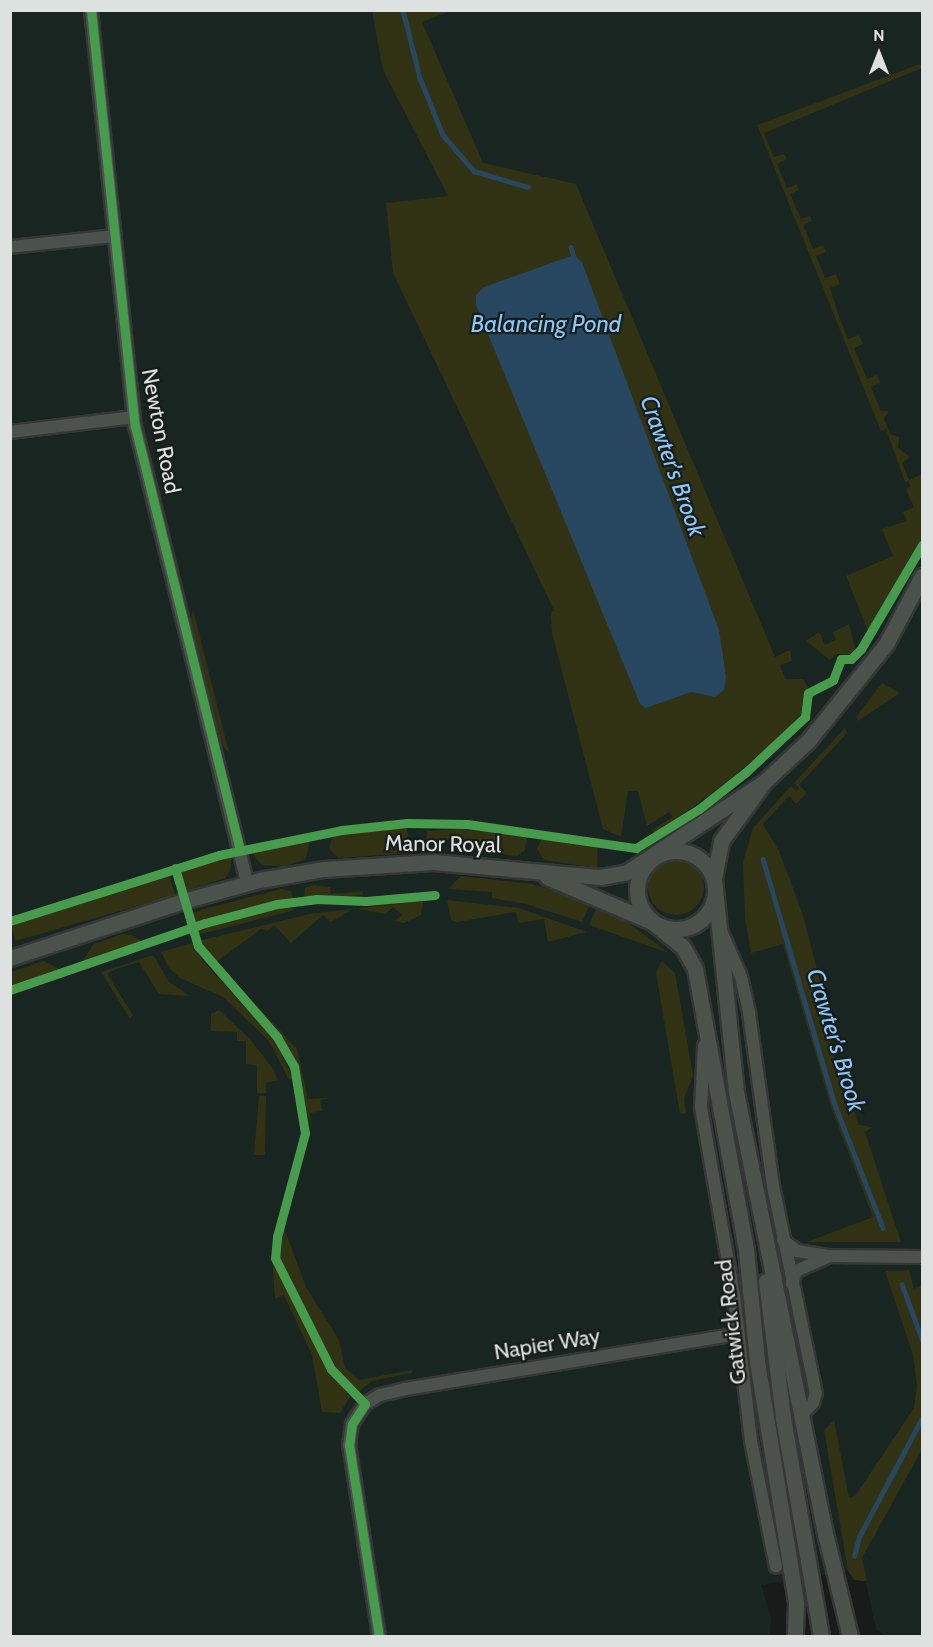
<!DOCTYPE html>
<style>
body{margin:0}
#map{position:relative;width:933px;height:1647px;overflow:hidden;background:#171c1a;font-family:Cabin,sans-serif}
div>[style]{position:absolute}
.built>*{inset:0;background:#182521}
.green>*{inset:0;background:#313214;transform-origin:0 0}
.round{border-radius:50%}
.water>*{inset:0;background:#26475f}
.stream>*{height:4.5px;margin:-2.25px;padding:0 2.25px;transform-origin:2.25px;border-radius:2.25px;background:#26475f}
.roads{filter:drop-shadow(2px 0 #343736) drop-shadow(-2px 0 #343736) drop-shadow(0 2px #343736) drop-shadow(0 -2px #343736)}
.minor>*{height:12px;margin:-6px;padding:0 6px;transform-origin:6px;border-radius:6px;background:#4a524b}
.tertiary>*{height:15px;margin:-7.5px;padding:0 7.5px;transform-origin:7.5px;border-radius:7.5px;background:#4a524b}
.tertiary>.ring{margin:-7.5px;padding:0;box-sizing:content-box;background:none;border:15px solid #4a524b;border-radius:50%}
.cycleway>*{height:9px;margin:-4.5px;padding:0 4.5px;transform-origin:4.5px;border-radius:4.5px;background:#469c4c}
span{translate:-50% -50%;white-space:nowrap;text-align:center;line-height:1.15;-webkit-text-stroke:4.5px #161d1b;paint-order:stroke}
.street-label{font-size:22px;color:#dde1e0}
.water-label{font-size:24px;color:#8ac6f6;font-style:italic}
.frame{position:absolute;inset:0;border:12px solid #dde1e0;pointer-events:none}
.north{position:absolute;left:849px;top:24px;width:60px;height:60px;-webkit-text-stroke:4px #161d1b;paint-order:stroke;rotate:0deg;font-size:16px;font-weight:700;line-height:24px;text-align:center;color:#dde1e0}
.north::after{content:'';display:block;margin:auto;width:21px;height:27px;background:#dde1e0;clip-path:polygon(50% 0,100% 100%,50% 72%,0 100%)}
</style>
<div id="map">
<div class="built">
<div style="clip-path:polygon(11px 11px,922px 11px,922px 1636px,886px 1636px,876px 1629px,861px 1559px,848px 1567px,848px 1571px,761px 1585px,771px 1617px,770px 1636px,11px 1636px)"></div>
</div>
<div class="green">
<div style="clip-path:polygon(372px 11px,451px 11px,422px 22px,483px 163px,576px 184px,775px 657px,790px 650px,792px 661px,780px 665px,785px 679px,803px 679px,809px 689px,802px 713px,782px 735px,722px 786px,655px 834px,652px 830px,673px 817px,669px 812px,647px 826px,638px 791px,628px 791px,621px 837px,603px 829px,552px 633px,551px 613px,554px 610px,393px 273px,386px 203px,448px 196px,383px 70px)"></div>
<div style="clip-path:polygon(920px 64px,922px 68px,764px 133px,774px 157px,784px 154px,787px 159px,777px 164px,787px 188px,797px 184px,799px 190px,790px 194px,801px 219px,810px 216px,812px 221px,803px 225px,813px 249px,823px 245px,826px 252px,816px 256px,825px 278px,836px 274px,840px 284px,830px 288px,838px 314px,848px 339px,859px 335px,863px 344px,854px 348px,867px 379px,877px 375px,880px 383px,871px 387px,881px 411px,889px 411px,884px 418px,890px 434px,899px 437px,898px 448px,910px 457px,902px 463px,909px 480px,922px 474px,922px 537px,868px 631px,846px 576px,893px 556px,882px 529px,907px 521px,903px 512px,914px 507px,906px 489px,911px 486px,908px 481px,905px 482px,886px 429px,881px 431px,757px 125px)"></div>
<div style="clip-path:polygon(193px 609px,229px 753px,222px 745px,191px 620px)"></div>
<div style="clip-path:polygon(849px 624px,856px 652px,852px 654px,836px 654px,830px 660px,806px 641px,819px 632px,825px 645px,836px 640px,833px 632px)"></div>
<div style="clip-path:polygon(882px 683px,900px 693px,858px 721px,856px 717px)"></div>
<div style="clip-path:polygon(845px 728px,847px 733px,799px 785px,807px 793px,796px 804px,789px 796px,763px 824px,779px 851px,803px 915px,824px 997px,818px 999px,836px 1064px,859px 1125px,873px 1127px,865px 1132px,901px 1242px,807px 1242px,873px 1217px,831px 1107px,783px 944px,751px 953px,745px 918px,743px 862px,753px 828px,791px 786px,796px 791px,799px 788px,794px 783px)"></div>
<div style="clip-path:polygon(407px 828px,409px 853px,338px 858px,329px 849px,333px 835px)"></div>
<div style="clip-path:polygon(460px 829px,522px 834px,527px 839px,525px 850px,517px 856px,493px 853px,470px 839px,427px 839px,427px 831px)"></div>
<div style="clip-path:polygon(542px 838px,598px 846px,597px 868px,544px 860px,537px 849px)"></div>
<div style="clip-path:polygon(310px 839px,306px 859px,284px 867px,262px 865px,250px 851px)"></div>
<div style="clip-path:polygon(232px 856px,230px 871px,225px 878px,186px 891px,180px 871px)"></div>
<div class="round" style="left:648px;top:859px;width:56px;height:56px"></div>
<div style="left:169px;top:874px;width:22px;height:166px;rotate:74deg"></div>
<div style="clip-path:polygon(461px 876px,532px 884px,591px 903px,582px 922px,526px 904px,492px 898px,492px 892px,448px 889px)"></div>
<div style="clip-path:polygon(313px 885px,330px 887px,331px 894px,363px 891px,363px 895px,304px 899px,305px 888px)"></div>
<div style="clip-path:polygon(281px 889px,291px 891px,294px 901px,206px 920px,194px 926px,190px 913px)"></div>
<div style="clip-path:polygon(447px 900px,519px 908px,587px 932px,548px 942px,544px 919px,519px 923px,516px 912px,457px 922px,451px 920px)"></div>
<div style="clip-path:polygon(423px 901px,421px 915px,404px 923px,395px 921px,402px 915px,393px 907px,385px 914px,354px 908px,331px 922px,323px 915px,291px 943px,274px 925px,268px 931px,261px 929px,216px 962px,198px 941px,309px 914px)"></div>
<div style="clip-path:polygon(597px 906px,628px 923px,669px 953px,589px 925px)"></div>
<div style="clip-path:polygon(274px 907px,287px 906px,295px 910px,197px 935px,196px 931px)"></div>
<div style="clip-path:polygon(122px 934px,132px 935px,144px 943px,79px 966px,94px 944px)"></div>
<div style="clip-path:polygon(192px 943px,202px 960px,275px 1040px,293px 1079px,289px 1080px,269px 1041px,223px 997px,180px 978px,169px 968px,161px 952px)"></div>
<div style="clip-path:polygon(153px 955px,169px 982px,190px 996px,159px 994px,139px 962px,116px 969px,107px 974px,133px 1015px,130px 1019px,101px 972px)"></div>
<div style="clip-path:polygon(44px 961px,61px 970px,11px 987px,11px 972px)"></div>
<div style="clip-path:polygon(662px 961px,675px 973px,693px 1075px,684px 1099px,686px 1113px,680px 1114px,656px 973px)"></div>
<div style="clip-path:polygon(232px 979px,297px 1049px,308px 1099px,330px 1098px,320px 1100px,322px 1111px,310px 1113px,312px 1129px,290px 1051px,230px 982px)"></div>
<div style="clip-path:polygon(219px 1010px,250px 1039px,273px 1069px,278px 1080px,266px 1083px,266px 1093px,257px 1093px,257px 1065px,246px 1064px,246px 1041px,237px 1041px,237px 1032px,211px 1031px,211px 1014px)"></div>
<div style="clip-path:polygon(259px 1096px,266px 1096px,265px 1155px,254px 1155px)"></div>
<div style="clip-path:polygon(284px 1228px,306px 1287px,339px 1340px,345px 1368px,359px 1380px,412px 1370px,412px 1373px,372px 1381px,357px 1393px,344px 1382px,280px 1263px,277px 1245px)"></div>
<div style="clip-path:polygon(272px 1258px,323px 1359px,350px 1397px,340px 1413px,322px 1412px,312px 1355px,284px 1295px,275px 1299px)"></div>
<div style="clip-path:polygon(909px 1270px,914px 1289px,922px 1285px,922px 1449px,862px 1558px,867px 1581px,862px 1581px,854px 1580px,848px 1571px,824px 1430px,834px 1420px,849px 1498px,855px 1496px,914px 1408px,917px 1386px,913px 1355px,885px 1271px)"></div>
</div>
<div class="water">
<div style="clip-path:polygon(574px 255px,582px 262px,719px 630px,726px 677px,724px 690px,715px 697px,691px 692px,646px 708px,640px 704px,476px 305px,476px 295px,484px 287px)"></div>
</div>
<div class="stream">
<div style="left:403px;top:10px;width:70px;rotate:76deg"></div>
<div style="left:420px;top:78px;width:61px;rotate:68deg"></div>
<div style="left:443px;top:135px;width:48px;rotate:49.3deg"></div>
<div style="left:474px;top:171px;width:56px;rotate:16.5deg"></div>
<div style="left:571px;top:247px;width:14px;rotate:73deg"></div>
<div style="left:763px;top:859px;width:253px;rotate:73.7deg"></div>
<div style="left:834px;top:1102px;width:135px;rotate:68.7deg"></div>
<div style="left:902px;top:1284px;width:59px;rotate:70deg"></div>
<div style="left:854px;top:1556px;width:20px;rotate:-75deg"></div>
<div style="left:859px;top:1537px;width:135px;rotate:-62.1deg"></div>
</div>
<div class="roads">
<div class="minor">
<div style="left:91px;top:10px;width:418px;rotate:84deg"></div>
<div style="left:135px;top:426px;width:471px;rotate:76.2deg"></div>
<div style="left:10px;top:247px;width:105px;rotate:-6deg"></div>
<div style="left:10px;top:432px;width:125px;rotate:-6.9deg"></div>
<div style="left:722px;top:933px;width:48px;rotate:66.6deg"></div>
<div style="left:741px;top:977px;width:37px;rotate:77deg"></div>
<div style="left:749px;top:1013px;width:175px;rotate:82.1deg"></div>
<div style="left:773px;top:1186px;width:211px;rotate:78.3deg"></div>
<div style="left:816px;top:1393px;width:10px;rotate:107deg"></div>
<div style="left:813px;top:1403px;width:16px;rotate:135deg"></div>
<div style="left:704px;top:1046px;width:61px;rotate:92.8deg"></div>
<div style="left:701px;top:1107px;width:192px;rotate:80.1deg"></div>
<div style="left:734px;top:1296px;width:146px;rotate:83.3deg"></div>
<div style="left:751px;top:1441px;width:128px;rotate:78.8deg"></div>
<div style="left:783px;top:1240px;width:18px;rotate:38deg"></div>
<div style="left:797px;top:1251px;width:30px;rotate:9deg"></div>
<div style="left:827px;top:1256px;width:95px;rotate:0.6deg"></div>
<div style="left:792px;top:1284px;width:14px;rotate:-73deg"></div>
<div style="left:796px;top:1271px;width:32px;rotate:-24deg"></div>
<div style="left:379px;top:1636px;width:193px;rotate:-98.9deg"></div>
<div style="left:349px;top:1445px;width:21px;rotate:-82deg"></div>
<div style="left:352px;top:1424px;width:24px;rotate:-57deg"></div>
<div style="left:365px;top:1404px;width:17px;rotate:-31deg"></div>
<div style="left:380px;top:1395px;width:26px;rotate:-13deg"></div>
<div style="left:405px;top:1389px;width:338px;rotate:-9.4deg"></div>
</div>
<div class="tertiary">
<div class="ring" style="left:637px;top:851px;width:63px;height:63px"></div>
<div style="left:547px;top:877px;width:114px;rotate:23.2deg"></div>
<div style="left:652px;top:922px;width:40px;rotate:39deg"></div>
<div style="left:683px;top:947px;width:25px;rotate:61deg"></div>
<div style="left:695px;top:969px;width:286px;rotate:79.7deg"></div>
<div style="left:746px;top:1250px;width:112px;rotate:84.3deg"></div>
<div style="left:757px;top:1361px;width:245px;rotate:80.8deg"></div>
<div style="left:796px;top:1603px;width:33px;rotate:92deg"></div>
<div style="left:714px;top:878px;width:38px;rotate:-79deg"></div>
<div style="left:721px;top:841px;width:69px;rotate:-53.8deg"></div>
<div style="left:715px;top:889px;width:204px;rotate:84.1deg"></div>
<div style="left:736px;top:1092px;width:454px;rotate:78.6deg"></div>
<div style="left:826px;top:1537px;width:102px;rotate:76.4deg"></div>
<div style="left:10px;top:958px;width:182px;rotate:-18.2deg"></div>
<div style="left:183px;top:901px;width:80px;rotate:-15.3deg"></div>
<div style="left:260px;top:880px;width:65px;rotate:-9.8deg"></div>
<div style="left:324px;top:869px;width:110px;rotate:-3.6deg"></div>
<div style="left:434px;top:862px;width:167px;rotate:5.2deg"></div>
<div style="left:600px;top:877px;width:27px;rotate:-10deg"></div>
<div style="left:627px;top:872px;width:164px;rotate:-33.3deg"></div>
<div style="left:764px;top:782px;width:60px;rotate:-43deg"></div>
<div style="left:808px;top:741px;width:124px;rotate:-51.2deg"></div>
<div style="left:886px;top:644px;width:77px;rotate:-62.1deg"></div>
<div style="left:766px;top:1281px;width:138px;rotate:82.9deg"></div>
<div style="left:783px;top:1418px;width:221px;rotate:80.1deg"></div>
</div>
</div>
<div class="cycleway">
<div style="left:91px;top:10px;width:418px;rotate:84deg"></div>
<div style="left:135px;top:426px;width:437px;rotate:76.1deg"></div>
<div style="left:175px;top:868px;width:81px;rotate:73.6deg"></div>
<div style="left:198px;top:946px;width:121px;rotate:49deg"></div>
<div style="left:277px;top:1037px;width:34px;rotate:60deg"></div>
<div style="left:294px;top:1066px;width:68px;rotate:80.7deg"></div>
<div style="left:305px;top:1133px;width:108px;rotate:105.1deg"></div>
<div style="left:277px;top:1237px;width:21px;rotate:95deg"></div>
<div style="left:275px;top:1258px;width:124px;rotate:63.2deg"></div>
<div style="left:331px;top:1369px;width:49px;rotate:45.8deg"></div>
<div style="left:365px;top:1404px;width:24px;rotate:123deg"></div>
<div style="left:352px;top:1424px;width:21px;rotate:98deg"></div>
<div style="left:349px;top:1445px;width:193px;rotate:81.1deg"></div>
<div style="left:10px;top:921px;width:219px;rotate:-17.5deg"></div>
<div style="left:219px;top:855px;width:126px;rotate:-11.5deg"></div>
<div style="left:342px;top:830px;width:65px;rotate:-6.1deg"></div>
<div style="left:407px;top:823px;width:60px;rotate:1deg"></div>
<div style="left:467px;top:824px;width:171px;rotate:8.1deg"></div>
<div style="left:636px;top:848px;width:74px;rotate:-31.8deg"></div>
<div style="left:699px;top:809px;width:60px;rotate:-38.2deg"></div>
<div style="left:746px;top:772px;width:81px;rotate:-43deg"></div>
<div style="left:805px;top:717px;width:24px;rotate:-83deg"></div>
<div style="left:808px;top:693px;width:28px;rotate:-27deg"></div>
<div style="left:833px;top:680px;width:22px;rotate:-69deg"></div>
<div style="left:841px;top:659px;width:10px"></div>
<div style="left:851px;top:659px;width:14px;rotate:-45deg"></div>
<div style="left:861px;top:649px;width:121px;rotate:-59.6deg"></div>
<div style="left:10px;top:990px;width:206px;rotate:-19deg"></div>
<div style="left:205px;top:923px;width:74px;rotate:-14.8deg"></div>
<div style="left:277px;top:904px;width:39px;rotate:-7deg"></div>
<div style="left:316px;top:899px;width:50px;rotate:2.3deg"></div>
<div style="left:366px;top:901px;width:69px;rotate:-5deg"></div>
</div>
<div class="street-label">
<span style="left:161px;top:431px;rotate:79deg">Newton Road</span>
<span style="left:443px;top:844px;rotate:1deg">Manor Royal</span>
<span style="left:731px;top:1322px;rotate:-97deg">Gatwick Road</span>
<span style="left:547px;top:1344px;rotate:-9deg">Napier Way</span>
</div>
<div class="water-label">
<span style="left:546px;top:324px">Balancing Pond</span>
<span style="left:673px;top:466px;rotate:70deg">Crawter's Brook</span>
<span style="left:836px;top:1040px;rotate:73deg">Crawter's Brook</span>
</div>
<div class="frame"></div>
<div class="north">N</div>
</div>
